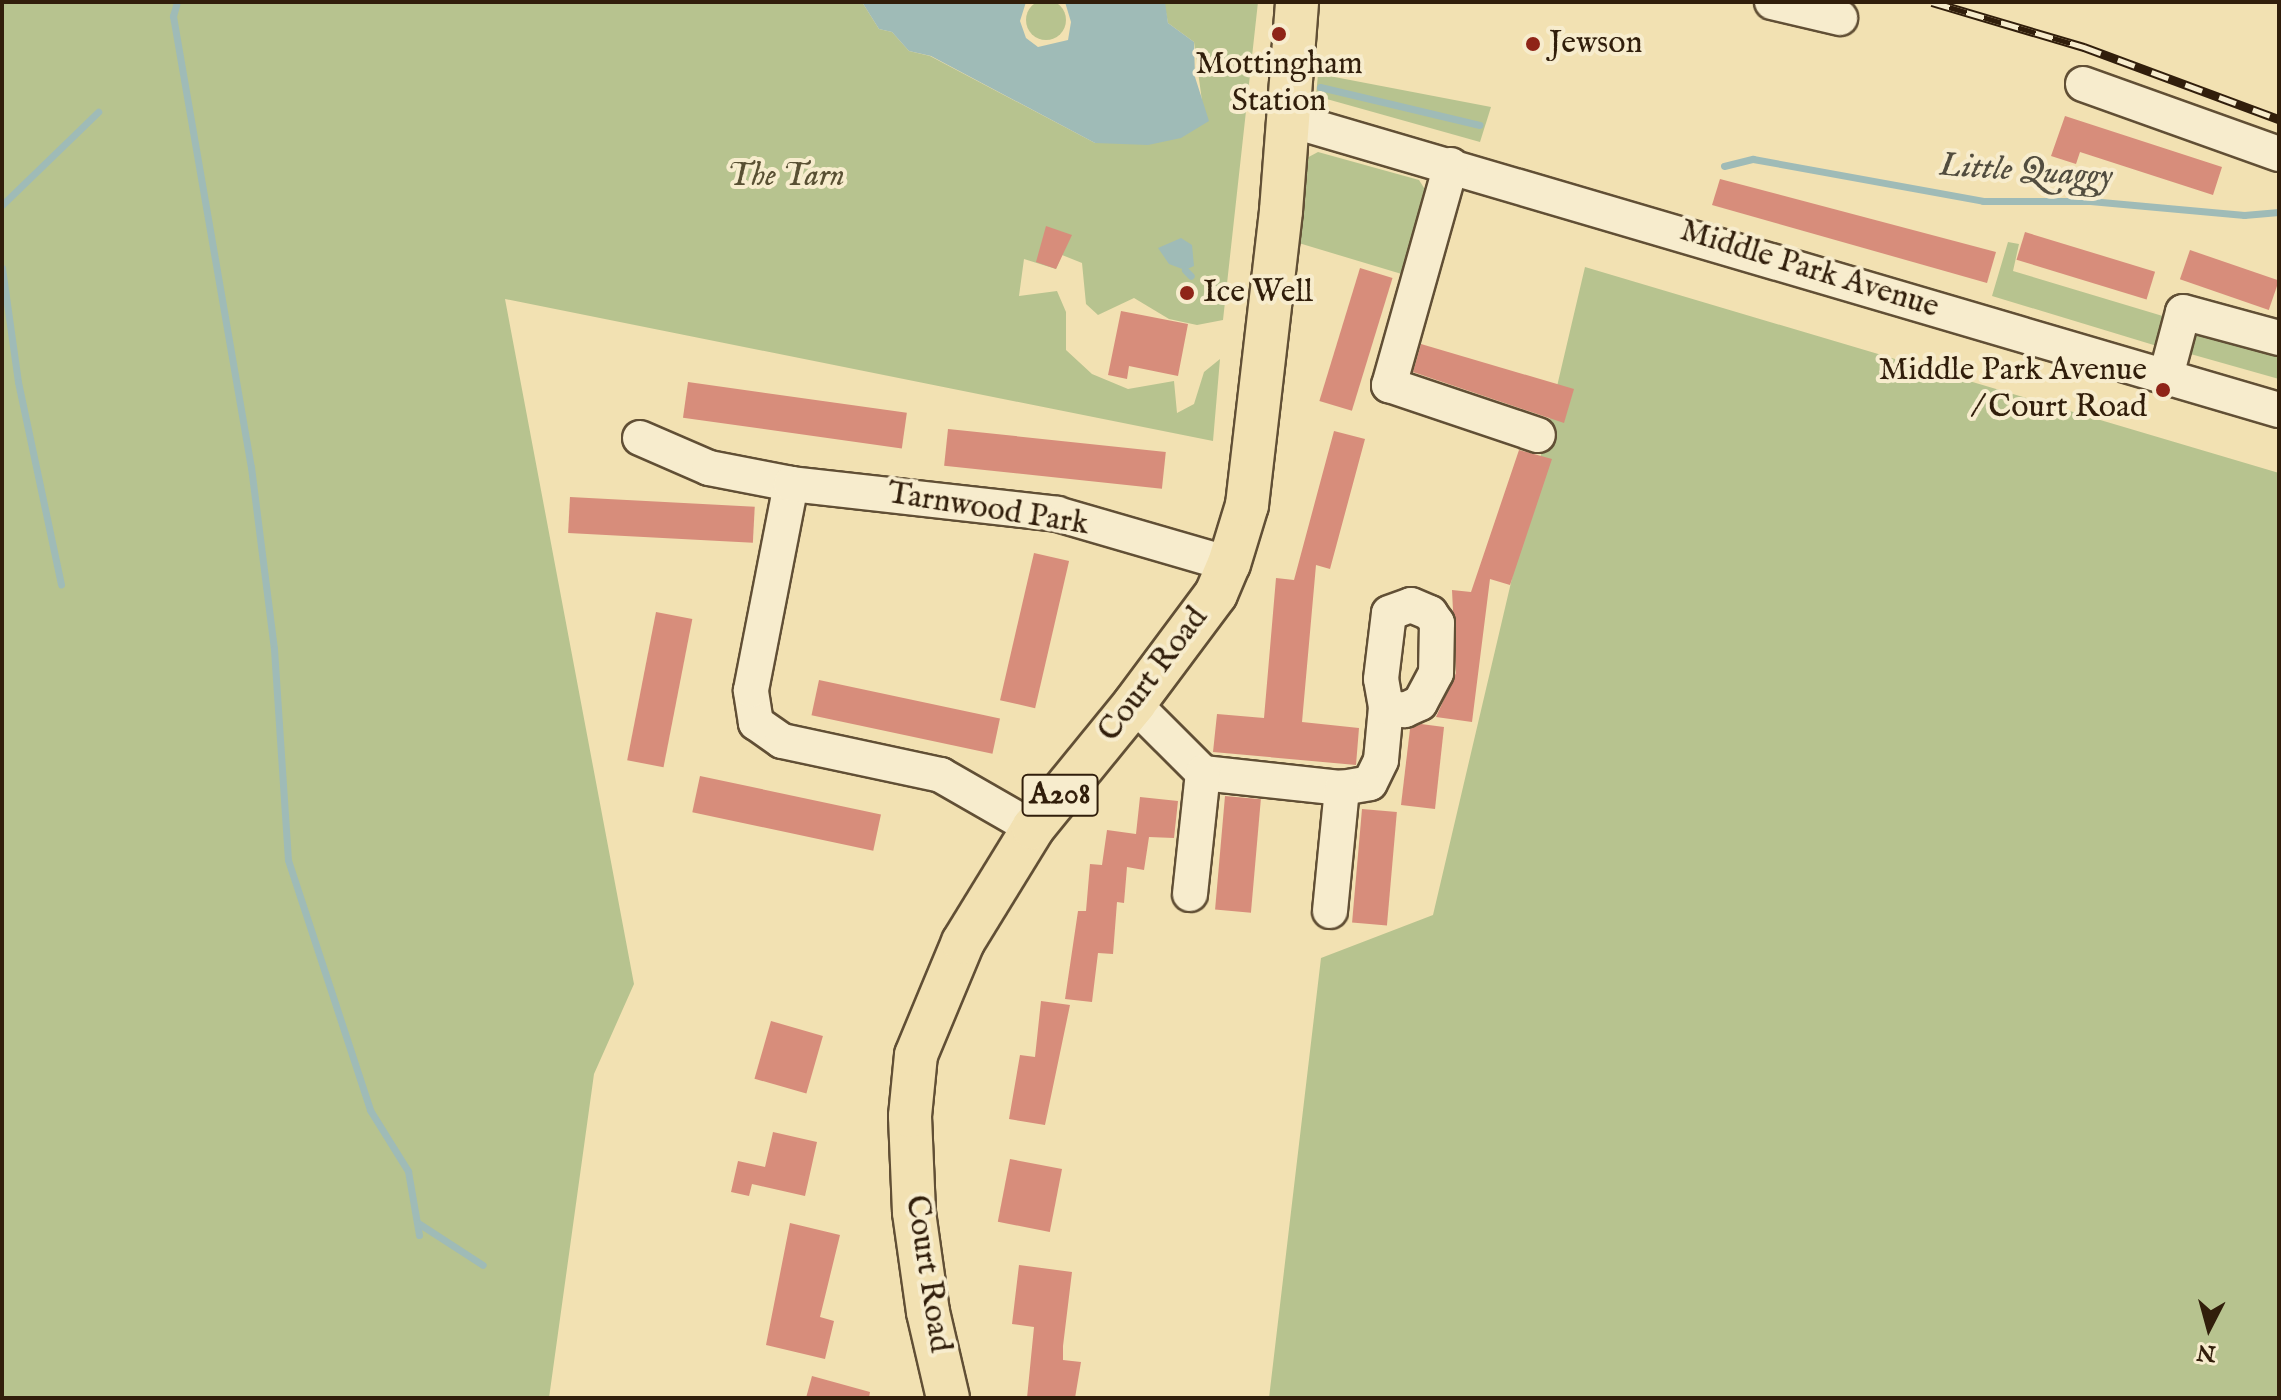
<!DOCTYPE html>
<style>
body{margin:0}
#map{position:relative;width:2281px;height:1400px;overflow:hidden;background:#f2e1b2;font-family:"IM FELL English",serif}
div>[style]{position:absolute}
.green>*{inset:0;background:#b7c38f}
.round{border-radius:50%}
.water>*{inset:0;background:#9fbbb7}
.stream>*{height:7px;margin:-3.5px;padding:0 3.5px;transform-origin:3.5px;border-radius:3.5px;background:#9fbbb7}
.building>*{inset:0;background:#d78d7b;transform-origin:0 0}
.roads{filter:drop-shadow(2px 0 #614f35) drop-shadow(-2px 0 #614f35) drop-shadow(0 2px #614f35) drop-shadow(0 -2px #614f35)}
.minor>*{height:34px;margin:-17px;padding:0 17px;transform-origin:17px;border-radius:17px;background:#f7eccd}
.major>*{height:42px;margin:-21px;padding:0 21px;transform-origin:21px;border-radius:21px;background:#f2e1b2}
.rail>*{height:9px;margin-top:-4.5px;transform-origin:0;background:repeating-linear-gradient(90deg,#f7eccd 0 18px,#311e0b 0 36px);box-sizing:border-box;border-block:2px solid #311e0b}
.dots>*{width:22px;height:22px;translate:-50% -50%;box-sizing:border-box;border:4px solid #f7eccd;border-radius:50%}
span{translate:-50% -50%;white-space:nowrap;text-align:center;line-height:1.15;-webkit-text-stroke:8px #f7eccd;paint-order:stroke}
.shield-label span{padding:2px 6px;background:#f7eccd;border:2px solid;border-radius:6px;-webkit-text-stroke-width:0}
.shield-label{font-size:30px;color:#311e0b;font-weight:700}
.poi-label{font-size:32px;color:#311e0b}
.left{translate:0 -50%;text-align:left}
.right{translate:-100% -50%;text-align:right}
.park-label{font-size:32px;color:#595033;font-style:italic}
.street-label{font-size:32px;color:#311e0b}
.water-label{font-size:34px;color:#524d3f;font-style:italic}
.frame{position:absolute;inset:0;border:4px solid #311e0b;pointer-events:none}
.north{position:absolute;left:2169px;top:1288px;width:80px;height:80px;-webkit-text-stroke:6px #f7eccd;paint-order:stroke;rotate:186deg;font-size:22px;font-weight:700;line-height:32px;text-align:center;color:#311e0b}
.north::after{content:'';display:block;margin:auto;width:28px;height:36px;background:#311e0b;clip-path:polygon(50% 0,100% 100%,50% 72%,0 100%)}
</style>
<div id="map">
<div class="green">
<div class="round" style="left:1026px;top:0;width:40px;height:40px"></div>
<div style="clip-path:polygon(2px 2px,862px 2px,879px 29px,892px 32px,909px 51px,930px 56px,1095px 143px,1204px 116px,1194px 42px,1168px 23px,1164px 2px,1258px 2px,1223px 320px,1197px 325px,1169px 319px,1134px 298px,1098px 315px,1086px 304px,1082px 263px,1062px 255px,1056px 269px,1024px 259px,1019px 296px,1057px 291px,1066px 312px,1066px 350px,1092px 374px,1128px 389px,1174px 381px,1177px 413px,1194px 404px,1204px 372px,1220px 359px,1213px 441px,505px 299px,634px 984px,594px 1074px,549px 1398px,2px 1398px)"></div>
<div style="clip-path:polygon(1318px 74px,1324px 75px,1491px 107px,1480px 142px,1316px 96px)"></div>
<div style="clip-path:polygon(1318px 152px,1419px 180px,1426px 191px,1405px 275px,1292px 241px,1303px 160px)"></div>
<div style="clip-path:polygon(2008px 242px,2019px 244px,2013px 271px,2166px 317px,2157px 346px,1992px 296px)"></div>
<div style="clip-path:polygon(1585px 267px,2279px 473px,2279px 1398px,1269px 1398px,1321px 958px,1433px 915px)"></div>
<div style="clip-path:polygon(2205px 324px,2279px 346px,2279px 379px,2187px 353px,2190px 335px)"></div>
</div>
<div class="water">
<div style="clip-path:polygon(862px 2px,1026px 2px,1020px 21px,1026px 38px,1038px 47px,1068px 40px,1071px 22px,1065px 2px,1165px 2px,1168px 23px,1194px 42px,1195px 77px,1209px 121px,1181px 138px,1148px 145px,1095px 143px,931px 56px,909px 51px,892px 32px,879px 29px)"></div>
<div style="clip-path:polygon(1181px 238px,1192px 245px,1194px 266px,1185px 270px,1169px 264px,1158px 248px)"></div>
</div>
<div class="stream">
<div style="left:177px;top:2px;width:15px;rotate:106deg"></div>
<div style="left:173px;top:16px;width:458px;rotate:80.2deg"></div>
<div style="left:251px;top:467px;width:183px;rotate:82.8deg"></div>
<div style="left:274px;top:649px;width:211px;rotate:86.2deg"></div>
<div style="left:288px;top:860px;width:263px;rotate:71.8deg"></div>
<div style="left:370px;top:1110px;width:72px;rotate:58.1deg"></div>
<div style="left:408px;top:1171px;width:65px;rotate:80.2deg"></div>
<div style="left:1320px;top:87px;width:164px;rotate:13.4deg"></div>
<div style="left:1724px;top:166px;width:30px;rotate:-14deg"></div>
<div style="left:1753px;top:159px;width:234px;rotate:10.3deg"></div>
<div style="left:1983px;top:201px;width:107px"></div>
<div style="left:2090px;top:201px;width:155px;rotate:5.2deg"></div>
<div style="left:2244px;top:215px;width:35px;rotate:-5deg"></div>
<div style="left:2px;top:205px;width:134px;rotate:-44.1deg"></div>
<div style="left:2px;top:268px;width:115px;rotate:82deg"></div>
<div style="left:18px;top:382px;width:207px;rotate:78deg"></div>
<div style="left:1185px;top:270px;width:8px;rotate:45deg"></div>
<div style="left:418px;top:1223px;width:77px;rotate:32.9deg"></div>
</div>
<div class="building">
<div style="clip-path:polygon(2065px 116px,2222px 167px,2213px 195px,2080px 152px,2076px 164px,2051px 156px)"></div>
<div style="clip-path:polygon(1720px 179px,1996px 252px,1987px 283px,1712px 205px)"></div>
<div style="clip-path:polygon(1046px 226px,1072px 235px,1056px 269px,1036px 262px)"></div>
<div style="left:2025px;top:232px;width:136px;height:29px;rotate:17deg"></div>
<div style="left:2190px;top:250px;width:94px;height:31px;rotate:19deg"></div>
<div style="left:1360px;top:268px;width:34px;height:139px;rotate:17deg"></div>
<div style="clip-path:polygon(1121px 311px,1188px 324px,1178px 376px,1129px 366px,1127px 379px,1108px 375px)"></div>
<div style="clip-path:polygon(1421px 344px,1574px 389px,1564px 423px,1413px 372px)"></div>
<div style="left:688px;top:382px;width:221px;height:36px;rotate:8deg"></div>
<div style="left:948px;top:429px;width:219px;height:37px;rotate:6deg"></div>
<div style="clip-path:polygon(1334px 431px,1365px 439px,1330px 569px,1316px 565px,1302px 722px,1359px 728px,1356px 765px,1213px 752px,1217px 714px,1264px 718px,1276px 578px,1294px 580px)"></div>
<div style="clip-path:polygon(1519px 450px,1552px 459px,1510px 585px,1490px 579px,1472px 722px,1436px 717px,1456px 673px,1452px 590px,1471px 592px)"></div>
<div style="left:570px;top:497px;width:185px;height:36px;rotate:3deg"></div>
<div style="left:1034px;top:553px;width:36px;height:151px;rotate:13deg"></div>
<div style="left:656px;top:612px;width:37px;height:151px;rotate:11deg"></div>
<div style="left:819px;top:680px;width:185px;height:36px;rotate:12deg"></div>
<div style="clip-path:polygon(1421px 724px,1444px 727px,1435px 809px,1401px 805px,1410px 729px)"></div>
<div style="left:700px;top:776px;width:185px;height:37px;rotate:12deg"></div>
<div style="left:1225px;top:796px;width:36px;height:114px;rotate:5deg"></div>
<div style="clip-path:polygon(1140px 797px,1178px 801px,1174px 838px,1149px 837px,1144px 870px,1127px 867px,1124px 903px,1117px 902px,1113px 954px,1098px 953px,1092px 1002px,1065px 999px,1078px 911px,1086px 911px,1090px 864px,1102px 865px,1107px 830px,1136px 834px)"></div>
<div style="left:1362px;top:809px;width:35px;height:114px;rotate:5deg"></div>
<div style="clip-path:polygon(1041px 1001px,1070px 1005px,1045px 1125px,1009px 1119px,1020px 1055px,1035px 1057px)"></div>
<div style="left:771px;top:1021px;width:54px;height:60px;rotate:16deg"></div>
<div style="clip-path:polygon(773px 1132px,817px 1142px,805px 1196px,752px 1184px,749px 1196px,731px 1192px,738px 1161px,765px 1167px)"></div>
<div style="left:1010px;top:1159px;width:53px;height:64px;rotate:11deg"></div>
<div style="clip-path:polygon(790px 1223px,840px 1235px,820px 1317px,834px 1321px,825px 1359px,766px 1345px)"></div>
<div style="clip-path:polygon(1019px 1265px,1072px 1272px,1063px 1346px,1063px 1360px,1081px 1362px,1075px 1398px,1027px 1398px,1034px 1327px,1012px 1324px)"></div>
<div style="clip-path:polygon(812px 1376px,870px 1392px,869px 1398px,806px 1398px)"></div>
</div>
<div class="roads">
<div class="minor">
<div style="left:1772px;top:2px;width:70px;rotate:13.2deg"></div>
<div style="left:2083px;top:84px;width:208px;rotate:19.7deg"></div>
<div style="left:1287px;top:119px;width:1034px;rotate:16.35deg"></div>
<div style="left:1451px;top:165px;width:229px;rotate:105.7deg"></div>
<div style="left:1389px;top:385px;width:157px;rotate:18.6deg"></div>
<div style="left:2166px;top:376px;width:66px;rotate:-75.1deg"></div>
<div style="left:2183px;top:312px;width:99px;rotate:15.2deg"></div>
<div style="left:640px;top:438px;width:75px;rotate:23.5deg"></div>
<div style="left:709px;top:468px;width:84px;rotate:11deg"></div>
<div style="left:1134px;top:704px;width:98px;rotate:45deg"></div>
<div style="left:1203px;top:773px;width:140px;rotate:6.2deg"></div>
<div style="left:1342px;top:788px;width:28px;rotate:-10deg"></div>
<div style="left:1370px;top:783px;width:25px;rotate:-64deg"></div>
<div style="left:1381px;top:760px;width:53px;rotate:-84.6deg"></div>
<div style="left:1386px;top:707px;width:28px;rotate:-100deg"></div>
<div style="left:1381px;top:679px;width:66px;rotate:-83.1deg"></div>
<div style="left:1389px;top:613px;width:23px;rotate:-20deg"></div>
<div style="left:1411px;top:605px;width:21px;rotate:23deg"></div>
<div style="left:1430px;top:613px;width:12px;rotate:55deg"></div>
<div style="left:1437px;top:623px;width:50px;rotate:91.1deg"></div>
<div style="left:1436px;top:673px;width:34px;rotate:118deg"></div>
<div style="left:1420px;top:703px;width:17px;rotate:155deg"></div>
<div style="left:1405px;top:710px;width:19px;rotate:-171deg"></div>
<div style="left:1033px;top:828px;width:106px;rotate:-150.1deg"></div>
<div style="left:941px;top:775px;width:163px;rotate:-167.9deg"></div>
<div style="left:782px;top:741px;width:32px;rotate:-145deg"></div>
<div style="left:756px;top:723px;width:33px;rotate:-99deg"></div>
<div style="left:751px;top:690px;width:210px;rotate:-79deg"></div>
<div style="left:791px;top:484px;width:268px;rotate:6.4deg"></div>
<div style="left:1057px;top:514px;width:179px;rotate:16.2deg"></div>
<div style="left:1190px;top:894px;width:122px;rotate:-83.9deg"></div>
<div style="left:1330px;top:911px;width:124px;rotate:-84.4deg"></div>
</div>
<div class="major">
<div style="left:948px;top:1398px;width:88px;rotate:-103.1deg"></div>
<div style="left:928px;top:1312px;width:101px;rotate:-98deg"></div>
<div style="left:914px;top:1212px;width:96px;rotate:-92.4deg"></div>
<div style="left:910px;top:1116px;width:61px;rotate:-84.4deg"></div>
<div style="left:916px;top:1055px;width:122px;rotate:-67.4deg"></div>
<div style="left:963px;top:942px;width:134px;rotate:-58.4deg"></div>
<div style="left:1033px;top:828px;width:160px;rotate:-50.8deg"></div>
<div style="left:1134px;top:704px;width:137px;rotate:-53.3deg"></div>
<div style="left:1216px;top:594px;width:33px;rotate:-67deg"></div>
<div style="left:1229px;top:564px;width:62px;rotate:-73deg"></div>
<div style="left:1247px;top:505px;width:296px;rotate:-83.4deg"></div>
<div style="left:1281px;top:211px;width:210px;rotate:-85.6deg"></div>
</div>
</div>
<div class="rail">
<div style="left:1932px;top:2px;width:159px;rotate:16.5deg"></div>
<div style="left:2084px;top:47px;width:208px;rotate:20.3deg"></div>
</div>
<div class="dots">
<div style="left:1279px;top:34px;background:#8f2418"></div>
<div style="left:1533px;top:44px;background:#8f2418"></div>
<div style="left:1187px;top:293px;background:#8f2418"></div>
<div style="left:2163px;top:390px;background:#8f2418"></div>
</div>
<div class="shield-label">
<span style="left:1060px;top:795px">A208</span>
</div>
<div class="poi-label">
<span class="left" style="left:1549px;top:44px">Jewson</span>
<span style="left:1279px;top:84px">Mottingham<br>Station</span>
<span class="left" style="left:1203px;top:293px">Ice Well</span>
<span class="right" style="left:2147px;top:390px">Middle Park Avenue<br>/ Court Road</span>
</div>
<div class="park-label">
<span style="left:786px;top:177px">The Tarn</span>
</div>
<div class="street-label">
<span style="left:1809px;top:270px;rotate:17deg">Middle Park Avenue</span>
<span style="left:988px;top:510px;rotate:9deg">Tarnwood Park</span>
<span style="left:1154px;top:675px;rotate:-53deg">Court Road</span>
<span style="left:927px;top:1274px;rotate:81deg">Court Road</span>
</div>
<div class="water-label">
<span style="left:2026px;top:171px;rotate:4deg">Little Quaggy</span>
</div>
<div class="frame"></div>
<div class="north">N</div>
</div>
